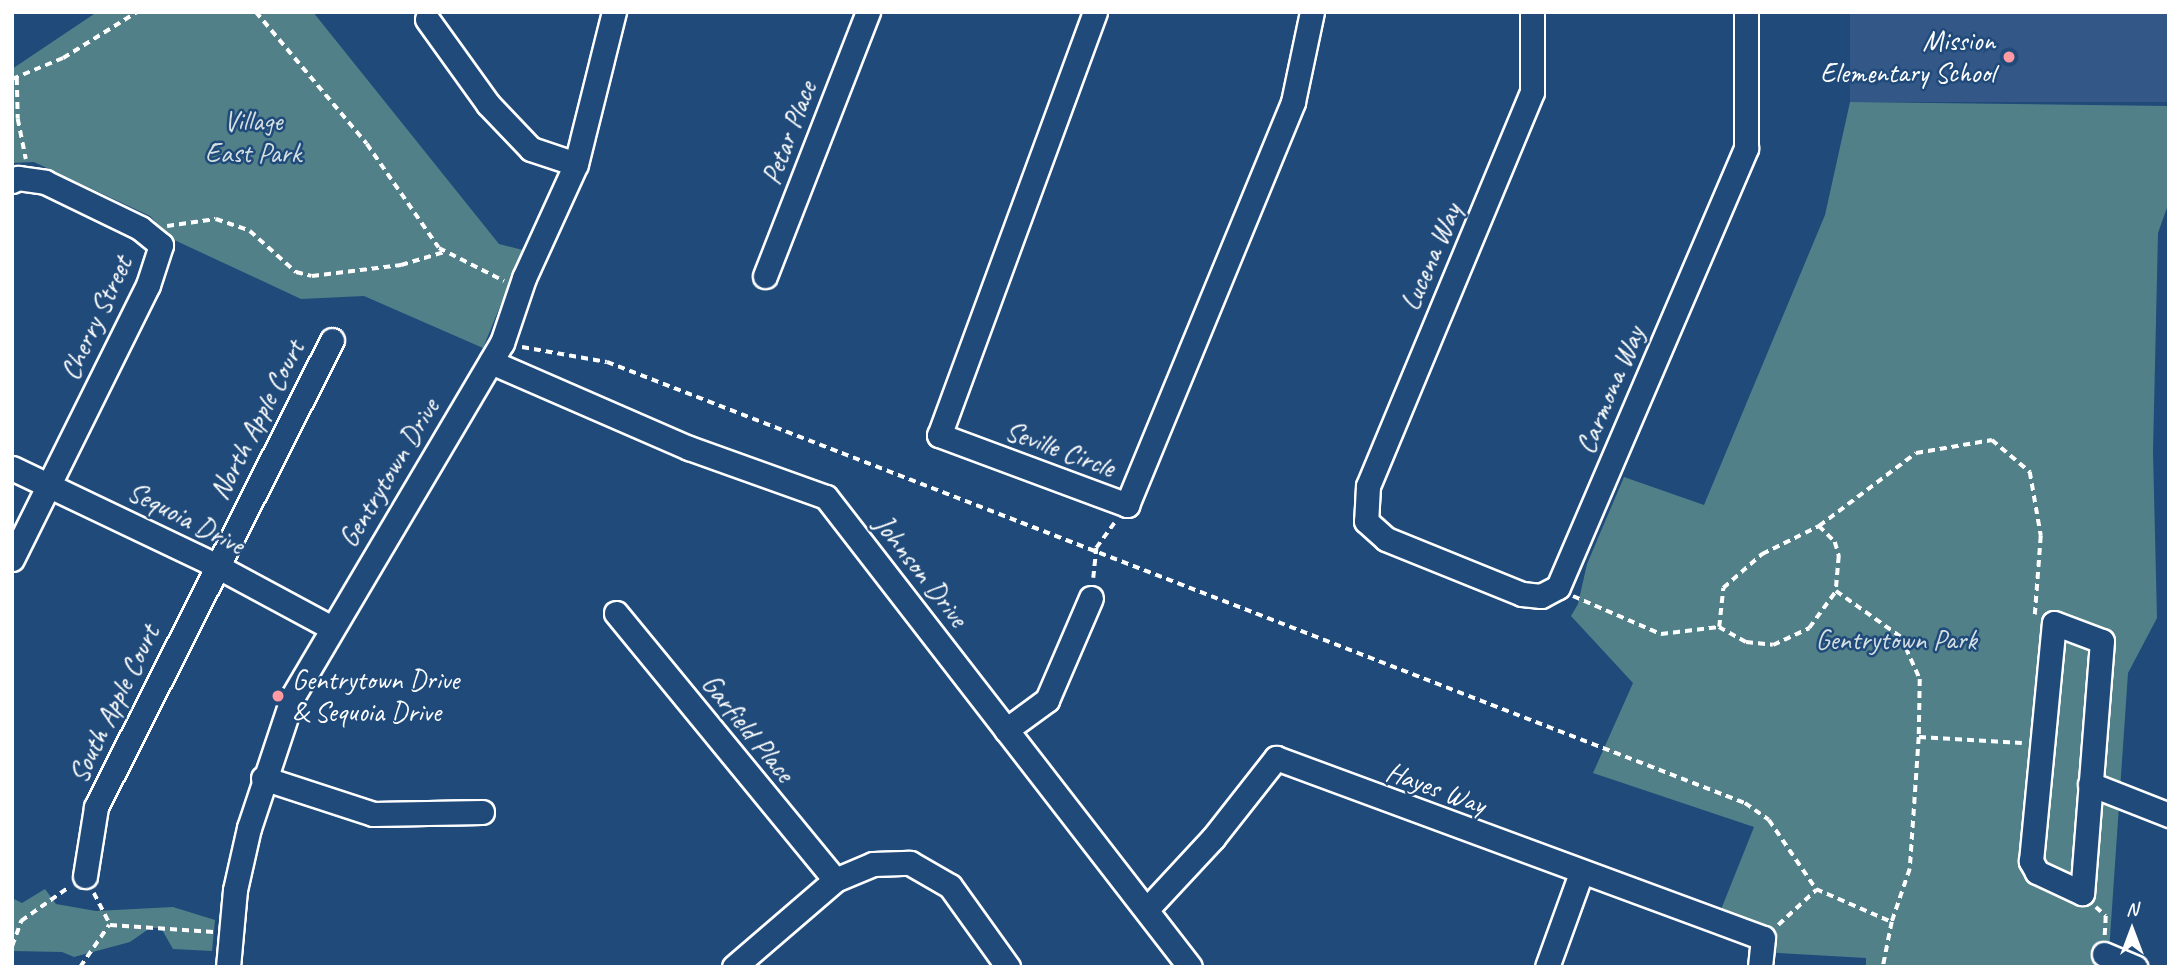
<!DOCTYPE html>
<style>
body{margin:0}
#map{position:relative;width:2181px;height:979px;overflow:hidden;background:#1f4a7a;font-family:Caveat,sans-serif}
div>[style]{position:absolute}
.built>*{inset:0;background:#335787;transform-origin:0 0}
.green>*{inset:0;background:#518089}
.path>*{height:3.5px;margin-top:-1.75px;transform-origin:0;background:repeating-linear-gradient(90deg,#fff 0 7px,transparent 0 12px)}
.roads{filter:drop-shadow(2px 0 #fff) drop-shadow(-2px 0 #fff) drop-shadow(0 2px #fff) drop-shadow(0 -2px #fff)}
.minor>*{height:23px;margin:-11.5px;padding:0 11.5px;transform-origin:11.5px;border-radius:11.5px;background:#1f4a7a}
.dots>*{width:19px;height:19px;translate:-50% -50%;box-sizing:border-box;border:4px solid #1f4a7a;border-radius:50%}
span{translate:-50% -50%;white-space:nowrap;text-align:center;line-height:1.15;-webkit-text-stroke:5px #1f4a7a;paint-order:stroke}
.poi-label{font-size:28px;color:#fff}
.right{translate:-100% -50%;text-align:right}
.left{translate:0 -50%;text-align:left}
.park-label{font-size:28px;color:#d4dfe2}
.street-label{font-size:28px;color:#fff}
.frame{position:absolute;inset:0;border:14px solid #fff;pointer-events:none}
.north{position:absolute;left:2097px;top:895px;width:70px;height:70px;-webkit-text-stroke:5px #1f4a7a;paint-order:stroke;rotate:0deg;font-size:19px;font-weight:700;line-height:28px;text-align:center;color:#fff}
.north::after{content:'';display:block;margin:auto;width:24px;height:32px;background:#fff;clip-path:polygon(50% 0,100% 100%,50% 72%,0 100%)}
</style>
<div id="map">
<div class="built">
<div style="left:1850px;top:12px;width:319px;height:90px"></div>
</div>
<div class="green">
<div style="clip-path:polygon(97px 12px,313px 12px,499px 244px,523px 250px,483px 348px,364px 296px,301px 299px,170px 238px,150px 216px,34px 162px,12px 163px,12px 69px)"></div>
<div style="clip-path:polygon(1850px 102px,2169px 106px,2169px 202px,2158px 233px,2153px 452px,2157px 618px,2128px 673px,2108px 967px,1866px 967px,1866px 958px,1762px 952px,1716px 922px,1754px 827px,1593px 773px,1633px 683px,1571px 616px,1578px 604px,1587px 564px,1624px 477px,1704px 505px,1825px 215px)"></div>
<div style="clip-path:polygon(45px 889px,56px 904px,96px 911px,173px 907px,215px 920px,212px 951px,173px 949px,161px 928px,150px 928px,130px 942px,74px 957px,62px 952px,12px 951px,12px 898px,22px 903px)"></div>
</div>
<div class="path">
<div style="left:256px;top:12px;width:172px;rotate:49.9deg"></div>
<div style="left:367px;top:144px;width:126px;rotate:55.3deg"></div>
<div style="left:439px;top:248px;width:73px;rotate:26.9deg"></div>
<div style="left:17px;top:78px;width:41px;rotate:88.6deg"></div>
<div style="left:18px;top:119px;width:41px;rotate:78.7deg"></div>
<div style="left:12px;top:79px;width:55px;rotate:-22.4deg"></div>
<div style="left:63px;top:58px;width:87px;rotate:-31.9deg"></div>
<div style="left:167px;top:226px;width:49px;rotate:-8.1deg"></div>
<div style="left:216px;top:219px;width:36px;rotate:19deg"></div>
<div style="left:250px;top:231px;width:62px;rotate:41.7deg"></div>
<div style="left:296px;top:272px;width:16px;rotate:14deg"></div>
<div style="left:312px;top:276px;width:90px;rotate:-7deg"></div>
<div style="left:401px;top:265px;width:45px;rotate:-16.8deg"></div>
<div style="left:522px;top:347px;width:86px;rotate:10deg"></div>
<div style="left:607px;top:362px;width:1220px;rotate:21.18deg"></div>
<div style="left:1745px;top:803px;width:29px;rotate:35deg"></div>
<div style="left:1769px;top:820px;width:83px;rotate:55.7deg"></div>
<div style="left:1816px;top:889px;width:83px;rotate:23.5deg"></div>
<div style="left:1819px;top:526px;width:23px;rotate:45deg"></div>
<div style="left:1835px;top:542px;width:15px;rotate:74deg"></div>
<div style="left:1839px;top:556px;width:35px;rotate:95deg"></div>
<div style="left:1093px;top:578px;width:30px;rotate:-84deg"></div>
<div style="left:1096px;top:548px;width:31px;rotate:-54deg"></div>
<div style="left:1573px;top:596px;width:96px;rotate:23.4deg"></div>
<div style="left:1661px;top:634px;width:58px;rotate:-6.9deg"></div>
<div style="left:1719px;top:627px;width:31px;rotate:29deg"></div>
<div style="left:1746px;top:642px;width:27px;rotate:6deg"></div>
<div style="left:1773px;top:645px;width:40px;rotate:-25deg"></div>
<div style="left:1809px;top:628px;width:46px;rotate:-53.9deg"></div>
<div style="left:1836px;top:591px;width:80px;rotate:35.3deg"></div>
<div style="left:1901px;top:637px;width:46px;rotate:65.7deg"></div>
<div style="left:1920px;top:679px;width:58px;rotate:91deg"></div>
<div style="left:1919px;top:737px;width:132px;rotate:93.9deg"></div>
<div style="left:1910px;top:869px;width:56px;rotate:108.8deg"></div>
<div style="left:1892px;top:922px;width:46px;rotate:101.3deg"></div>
<div style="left:1719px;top:627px;width:39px;rotate:-84deg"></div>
<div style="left:1723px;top:588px;width:52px;rotate:-41.1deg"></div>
<div style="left:1762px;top:554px;width:64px;rotate:-26.2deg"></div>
<div style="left:1819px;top:526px;width:121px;rotate:-37deg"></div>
<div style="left:1916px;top:453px;width:77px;rotate:-9.7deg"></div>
<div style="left:1992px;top:440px;width:50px;rotate:40.1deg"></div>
<div style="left:2030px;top:472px;width:65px;rotate:80.2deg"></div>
<div style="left:2041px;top:536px;width:79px;rotate:94.3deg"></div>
<div style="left:1919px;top:737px;width:103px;rotate:3.3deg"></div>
<div style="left:94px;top:893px;width:36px;rotate:63deg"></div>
<div style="left:110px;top:925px;width:104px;rotate:3.9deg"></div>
<div style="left:2096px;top:907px;width:13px;rotate:42deg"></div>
<div style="left:2106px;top:916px;width:21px;rotate:93deg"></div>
<div style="left:1778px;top:925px;width:52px;rotate:-42.6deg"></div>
<div style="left:12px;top:946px;width:27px;rotate:-70deg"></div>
<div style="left:21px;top:921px;width:59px;rotate:-35.3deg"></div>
<div style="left:80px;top:967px;width:51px;rotate:-55.4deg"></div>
</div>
<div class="roads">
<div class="minor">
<div style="left:1095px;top:12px;width:451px;rotate:110.2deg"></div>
<div style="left:939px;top:435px;width:201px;rotate:20.4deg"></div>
<div style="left:1127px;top:505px;width:436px;rotate:-67.6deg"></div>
<div style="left:1293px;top:102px;width:92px;rotate:-78.1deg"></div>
<div style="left:1532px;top:12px;width:80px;rotate:90deg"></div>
<div style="left:1532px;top:92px;width:427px;rotate:112.6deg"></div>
<div style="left:1368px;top:486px;width:35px;rotate:93deg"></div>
<div style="left:1366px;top:521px;width:27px;rotate:42deg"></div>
<div style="left:1386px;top:539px;width:147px;rotate:22deg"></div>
<div style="left:1522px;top:594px;width:19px;rotate:6deg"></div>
<div style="left:1541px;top:596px;width:19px;rotate:-28deg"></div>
<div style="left:1558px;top:587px;width:478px;rotate:-66.8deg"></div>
<div style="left:1746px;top:148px;width:136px;rotate:-90deg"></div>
<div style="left:427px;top:19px;width:105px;rotate:54.3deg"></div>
<div style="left:488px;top:104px;width:62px;rotate:46.3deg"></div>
<div style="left:531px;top:149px;width:47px;rotate:18.4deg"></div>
<div style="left:12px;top:181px;width:7px;rotate:-27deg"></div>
<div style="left:18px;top:178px;width:27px;rotate:8deg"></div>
<div style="left:45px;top:182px;width:106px;rotate:25.8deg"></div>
<div style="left:140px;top:228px;width:27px;rotate:39deg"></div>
<div style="left:161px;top:245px;width:42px;rotate:108deg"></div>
<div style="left:148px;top:285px;width:306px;rotate:116.4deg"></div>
<div style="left:765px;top:276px;width:283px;rotate:-68.7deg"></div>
<div style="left:491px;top:362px;width:216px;rotate:23.5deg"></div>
<div style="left:689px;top:448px;width:145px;rotate:19.7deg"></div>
<div style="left:826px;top:497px;width:594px;rotate:52.24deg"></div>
<div style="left:12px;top:468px;width:225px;rotate:25.5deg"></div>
<div style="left:215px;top:565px;width:131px;rotate:28.3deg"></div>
<div style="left:616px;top:613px;width:345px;rotate:50.6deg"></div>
<div style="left:2054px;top:623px;width:51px;rotate:20.6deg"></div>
<div style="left:2102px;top:641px;width:253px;rotate:94.5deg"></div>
<div style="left:2082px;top:893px;width:50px;rotate:-155deg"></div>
<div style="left:2037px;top:872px;width:13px;rotate:-119deg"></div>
<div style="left:2031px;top:861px;width:239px;rotate:-84.5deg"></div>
<div style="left:1006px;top:730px;width:51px;rotate:-36.2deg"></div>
<div style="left:1047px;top:700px;width:111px;rotate:-66.7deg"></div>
<div style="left:263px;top:778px;width:116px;rotate:18.1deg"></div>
<div style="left:373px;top:814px;width:109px;rotate:-1.1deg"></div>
<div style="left:2090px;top:784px;width:85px;rotate:21.4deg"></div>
<div style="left:85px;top:876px;width:70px;rotate:-80.9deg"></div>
<div style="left:96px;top:807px;width:523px;rotate:-63.19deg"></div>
<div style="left:1148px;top:908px;width:96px;rotate:-47.1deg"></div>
<div style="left:1213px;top:838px;width:102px;rotate:-51.8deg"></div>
<div style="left:1276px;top:758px;width:519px;rotate:20.28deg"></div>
<div style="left:1763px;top:938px;width:29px;rotate:96deg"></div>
<div style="left:2104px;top:954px;width:34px;rotate:23deg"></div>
<div style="left:228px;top:967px;width:77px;rotate:-84.8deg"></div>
<div style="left:235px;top:890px;width:64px;rotate:-77.3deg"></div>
<div style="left:249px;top:828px;width:139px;rotate:-71.6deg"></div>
<div style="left:293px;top:696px;width:410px;rotate:-59.4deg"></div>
<div style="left:502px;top:343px;width:69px;rotate:-71.3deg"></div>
<div style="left:524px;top:278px;width:125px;rotate:-65.5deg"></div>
<div style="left:576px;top:164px;width:157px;rotate:-76deg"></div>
<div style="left:734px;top:967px;width:133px;rotate:-40.7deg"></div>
<div style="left:835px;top:880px;width:41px;rotate:-22.8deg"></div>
<div style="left:873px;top:864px;width:37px;rotate:-2deg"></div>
<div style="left:910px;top:863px;width:46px;rotate:29.9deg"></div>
<div style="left:950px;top:886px;width:100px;rotate:54.4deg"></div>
<div style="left:1547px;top:967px;width:100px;rotate:-70.1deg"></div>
</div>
</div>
<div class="dots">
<div style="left:2009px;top:57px;background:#ff9aa2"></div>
<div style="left:278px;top:696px;background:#ff9aa2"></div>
</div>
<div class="poi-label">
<span class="right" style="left:1995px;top:57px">Mission<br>Elementary School</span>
<span class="left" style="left:292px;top:696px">Gentrytown Drive<br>&amp; Sequoia Drive</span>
</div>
<div class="park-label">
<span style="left:253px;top:137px">Village<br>East Park</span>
<span style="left:1896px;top:640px">Gentrytown Park</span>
</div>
<div class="street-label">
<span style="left:789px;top:133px;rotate:-69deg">Petar Place</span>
<span style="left:1431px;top:257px;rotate:-67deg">Lucena Way</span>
<span style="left:96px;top:318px;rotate:-65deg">Cherry Street</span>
<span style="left:1610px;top:390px;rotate:-67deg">Carmona Way</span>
<span style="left:257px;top:420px;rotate:-63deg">North Apple Court</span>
<span style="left:1060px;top:449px;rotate:20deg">Seville Circle</span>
<span style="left:389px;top:473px;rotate:-59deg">Gentrytown Drive</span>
<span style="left:186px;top:518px;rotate:27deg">Sequoia Drive</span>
<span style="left:921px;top:571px;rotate:52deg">Johnson Drive</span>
<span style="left:114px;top:704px;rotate:-64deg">South Apple Court</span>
<span style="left:748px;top:728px;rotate:51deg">Garfield Place</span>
<span style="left:1436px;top:788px;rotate:20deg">Hayes Way</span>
</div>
<div class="frame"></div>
<div class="north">N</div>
</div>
